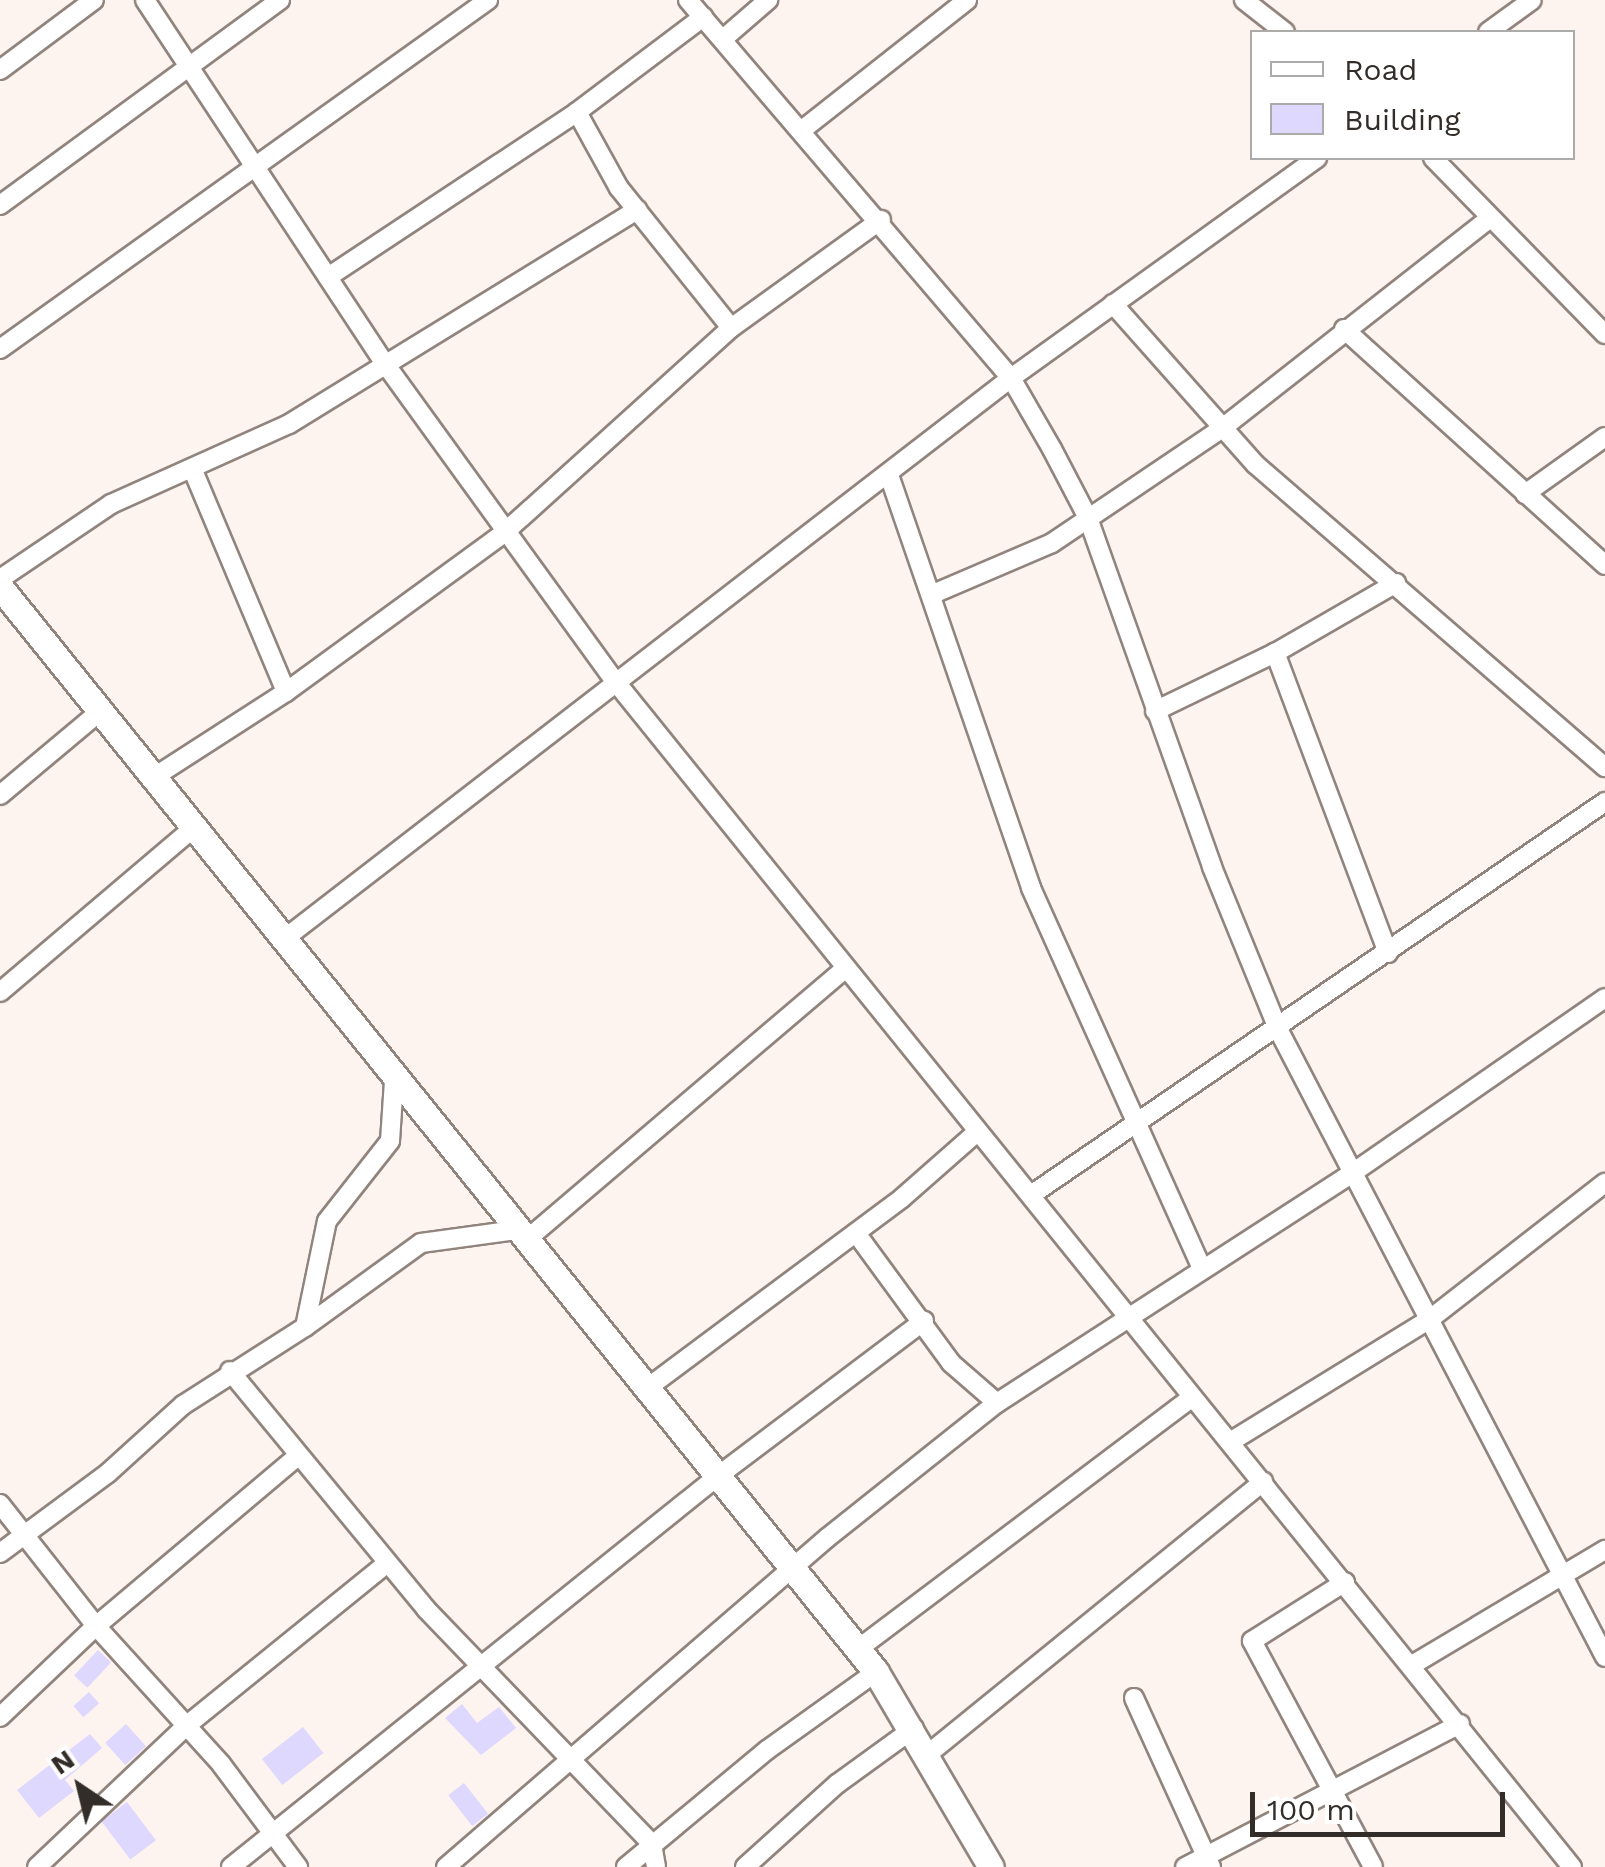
<!DOCTYPE html>
<style>
body{margin:0}
#map{position:relative;width:1605px;height:1867px;overflow:hidden;background:#fdf4f0;font-family:"Work Sans",sans-serif}
div>[style]{position:absolute}
.building>*{inset:0;background:#ded7fe;transform-origin:0 0}
.roads{filter:drop-shadow(2px 0 #91847d) drop-shadow(-2px 0 #91847d) drop-shadow(0 2px #91847d) drop-shadow(0 -2px #91847d)}
.street>*{height:18px;margin:-9px;padding:0 9px;transform-origin:9px;border-radius:9px;background:#fff}
.secondary>*{height:25px;margin:-12.5px;padding:0 12.5px;transform-origin:12.5px;border-radius:12.5px;background:#fff}
span{translate:-50% -50%;white-space:nowrap;text-align:center;line-height:1.15;-webkit-text-stroke:9px #fff;paint-order:stroke}
.legend{position:absolute;left:1250px;top:30px;width:325px;height:130px;box-sizing:border-box;background:#fff;border:2px solid #adabaa;margin:0;padding:12px 18px;list-style:none;font-size:30px;color:#332d2a}
.legend li{display:flex;align-items:center;gap:20px;height:50px}
.legend b{width:50px;border:2px solid #adabaa}
.north{position:absolute;left:30px;top:1737px;width:100px;height:100px;-webkit-text-stroke:8px #fff;paint-order:stroke;rotate:325deg;font-size:28px;font-weight:700;line-height:40px;text-align:center;color:#332d2a}
.north::after{content:'';display:block;margin:auto;width:35px;height:45px;background:#332d2a;clip-path:polygon(50% 0,100% 100%,50% 72%,0 100%)}
.scale{position:absolute;left:1250px;top:1792px;width:255px;height:45px;box-sizing:border-box;border:5px solid #332d2a;border-top:0;padding-left:12px;font-size:30px;line-height:35px;white-space:nowrap;color:#332d2a;-webkit-text-stroke:8px #fff;paint-order:stroke}
</style>
<div id="map">
<div class="building">
<div style="left:98px;top:1650px;width:18px;height:35px;rotate:43deg"></div>
<div style="left:89px;top:1692px;width:15px;height:21px;rotate:48deg"></div>
<div style="clip-path:polygon(462px 1704px,477px 1723px,499px 1707px,516px 1728px,481px 1755px,445px 1718px)"></div>
<div style="left:126px;top:1724px;width:30px;height:28px;rotate:48deg"></div>
<div style="left:303px;top:1727px;width:33px;height:52px;rotate:52deg"></div>
<div style="clip-path:polygon(90px 1734px,102px 1748px,65px 1780px,74px 1791px,39px 1818px,17px 1790px)"></div>
<div style="left:464px;top:1783px;width:39px;height:20px;rotate:52deg"></div>
<div style="left:127px;top:1802px;width:48px;height:32px;rotate:53deg"></div>
</div>
<div class="roads">
<div class="street">
<div style="left:145px;top:0;width:437px;rotate:56.6deg"></div>
<div style="left:386px;top:365px;width:390px;rotate:54.1deg"></div>
<div style="left:615px;top:681px;width:1524px;rotate:51.1deg"></div>
<div style="left:688px;top:0;width:497px;rotate:49.5deg"></div>
<div style="left:1011px;top:378px;width:82px;rotate:60deg"></div>
<div style="left:1052px;top:449px;width:78px;rotate:62.4deg"></div>
<div style="left:1088px;top:518px;width:370px;rotate:70.4deg"></div>
<div style="left:1212px;top:867px;width:175px;rotate:67.8deg"></div>
<div style="left:1278px;top:1029px;width:708px;rotate:62.49deg"></div>
<div style="left:1244px;top:0;width:52px;rotate:38deg"></div>
<div style="left:1488px;top:32px;width:54px;rotate:-36deg"></div>
<div style="left:723px;top:39px;width:60px;rotate:-40.9deg"></div>
<div style="left:0;top:70px;width:117px;rotate:-36.7deg"></div>
<div style="left:577px;top:112px;width:87px;rotate:61.1deg"></div>
<div style="left:619px;top:188px;width:179px;rotate:51.3deg"></div>
<div style="left:802px;top:130px;width:210px;rotate:-38.2deg"></div>
<div style="left:1433px;top:158px;width:246px;rotate:45.7deg"></div>
<div style="left:0;top:205px;width:347px;rotate:-36.2deg"></div>
<div style="left:328px;top:277px;width:299px;rotate:-33.5deg"></div>
<div style="left:577px;top:112px;width:158px;rotate:-37deg"></div>
<div style="left:1113px;top:304px;width:214px;rotate:48.4deg"></div>
<div style="left:1255px;top:464px;width:463px;rotate:40.9deg"></div>
<div style="left:1344px;top:329px;width:352px;rotate:42.1deg"></div>
<div style="left:0;top:349px;width:600px;rotate:-35.57deg"></div>
<div style="left:192px;top:468px;width:243px;rotate:67.2deg"></div>
<div style="left:889px;top:475px;width:437px;rotate:71deg"></div>
<div style="left:1031px;top:888px;width:414px;rotate:65.8deg"></div>
<div style="left:1525px;top:494px;width:98px;rotate:-35.5deg"></div>
<div style="left:0;top:579px;width:134px;rotate:-34deg"></div>
<div style="left:111px;top:504px;width:195px;rotate:-24.2deg"></div>
<div style="left:289px;top:424px;width:409px;rotate:-31.6deg"></div>
<div style="left:933px;top:594px;width:129px;rotate:-23.2deg"></div>
<div style="left:1052px;top:543px;width:204px;rotate:-34deg"></div>
<div style="left:1221px;top:429px;width:342px;rotate:-38.1deg"></div>
<div style="left:1155px;top:711px;width:133px;rotate:-25.8deg"></div>
<div style="left:151px;top:779px;width:161px;rotate:-32.8deg"></div>
<div style="left:286px;top:692px;width:270px;rotate:-36.1deg"></div>
<div style="left:504px;top:533px;width:306px;rotate:-42.1deg"></div>
<div style="left:731px;top:328px;width:185px;rotate:-35.8deg"></div>
<div style="left:0;top:795px;width:126px;rotate:-39.9deg"></div>
<div style="left:284px;top:939px;width:918px;rotate:-37.66deg"></div>
<div style="left:1011px;top:378px;width:377px;rotate:-35.7deg"></div>
<div style="left:1388px;top:953px;width:321px;rotate:-110.6deg"></div>
<div style="left:1275px;top:653px;width:140px;rotate:-30deg"></div>
<div style="left:0;top:992px;width:252px;rotate:-40.3deg"></div>
<div style="left:1031px;top:1195px;width:696px;rotate:-34.4deg"></div>
<div style="left:856px;top:1233px;width:161px;rotate:53.8deg"></div>
<div style="left:951px;top:1363px;width:61px;rotate:41deg"></div>
<div style="left:525px;top:1241px;width:418px;rotate:-40.4deg"></div>
<div style="left:305px;top:1327px;width:143px;rotate:-35.9deg"></div>
<div style="left:421px;top:1243px;width:96px;rotate:-7.8deg"></div>
<div style="left:230px;top:1371px;width:308px;rotate:50.5deg"></div>
<div style="left:426px;top:1609px;width:326px;rotate:46.1deg"></div>
<div style="left:652px;top:1844px;width:23px;rotate:80deg"></div>
<div style="left:646px;top:1389px;width:319px;rotate:-36.7deg"></div>
<div style="left:902px;top:1198px;width:98px;rotate:-41.3deg"></div>
<div style="left:1230px;top:1442px;width:235px;rotate:-31.6deg"></div>
<div style="left:1430px;top:1319px;width:222px;rotate:-37.9deg"></div>
<div style="left:0;top:1504px;width:155px;rotate:51.8deg"></div>
<div style="left:96px;top:1626px;width:186px;rotate:47.8deg"></div>
<div style="left:221px;top:1764px;width:129px;rotate:53.2deg"></div>
<div style="left:0;top:1553px;width:134px;rotate:-36.5deg"></div>
<div style="left:108px;top:1473px;width:101px;rotate:-42.2deg"></div>
<div style="left:183px;top:1405px;width:145px;rotate:-32.6deg"></div>
<div style="left:305px;top:1327px;width:108px;rotate:-78.3deg"></div>
<div style="left:327px;top:1221px;width:102px;rotate:-51.8deg"></div>
<div style="left:390px;top:1141px;width:61px;rotate:-86.2deg"></div>
<div style="left:1345px;top:1582px;width:110px;rotate:147.6deg"></div>
<div style="left:1252px;top:1641px;width:256px;rotate:61.8deg"></div>
<div style="left:858px;top:1649px;width:418px;rotate:-37deg"></div>
<div style="left:1412px;top:1665px;width:225px;rotate:-30.8deg"></div>
<div style="left:1134px;top:1698px;width:186px;rotate:65.5deg"></div>
<div style="left:0;top:1717px;width:132px;rotate:-43.5deg"></div>
<div style="left:96px;top:1626px;width:264px;rotate:-40.1deg"></div>
<div style="left:928px;top:1754px;width:432px;rotate:-39.1deg"></div>
<div style="left:37px;top:1867px;width:205px;rotate:-43.4deg"></div>
<div style="left:186px;top:1726px;width:259px;rotate:-39deg"></div>
<div style="left:231px;top:1867px;width:625px;rotate:-38.76deg"></div>
<div style="left:718px;top:1476px;width:258px;rotate:-37deg"></div>
<div style="left:446px;top:1867px;width:503px;rotate:-40.81deg"></div>
<div style="left:827px;top:1538px;width:217px;rotate:-38.5deg"></div>
<div style="left:997px;top:1403px;width:422px;rotate:-32.9deg"></div>
<div style="left:1351px;top:1174px;width:309px;rotate:-34.7deg"></div>
<div style="left:626px;top:1867px;width:183px;rotate:-39.7deg"></div>
<div style="left:767px;top:1750px;width:134px;rotate:-35.6deg"></div>
<div style="left:745px;top:1867px;width:124px;rotate:-42.1deg"></div>
<div style="left:837px;top:1784px;width:95px;rotate:-36deg"></div>
<div style="left:1185px;top:1867px;width:310px;rotate:-27.5deg"></div>
</div>
<div class="secondary">
<div style="left:0;top:587px;width:1394px;rotate:51.08deg"></div>
<div style="left:876px;top:1672px;width:226px;rotate:59.5deg"></div>
</div>
</div>
<ul class="legend">
<li><b style="height:12px;background:#fff"></b>Road</li>
<li><b style="height:28px;background:#ded7fe"></b>Building</li>
</ul>
<div class="north">N</div>
<div class="scale">100 m</div>
</div>
